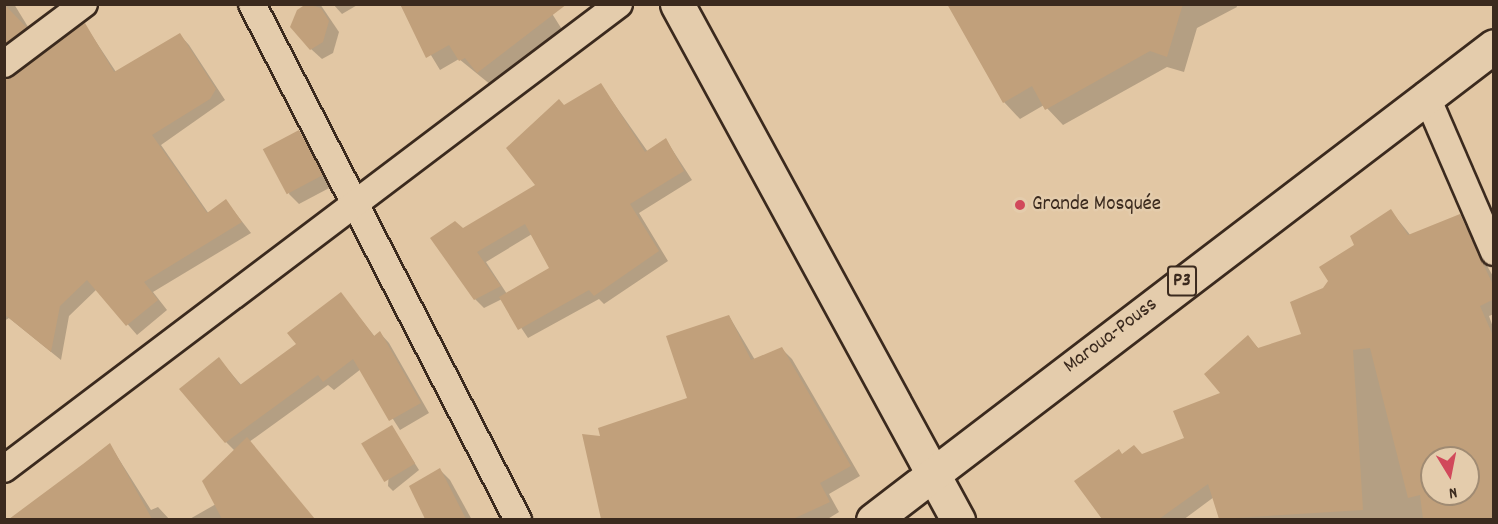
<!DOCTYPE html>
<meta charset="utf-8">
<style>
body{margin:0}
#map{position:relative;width:1498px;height:524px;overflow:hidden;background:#e2c7a4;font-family:Dekko,sans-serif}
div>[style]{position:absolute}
.shadow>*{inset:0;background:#0003}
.building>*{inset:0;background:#c1a07b;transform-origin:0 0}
.roads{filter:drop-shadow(2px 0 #3b2a1e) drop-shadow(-2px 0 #3b2a1e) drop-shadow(0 2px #3b2a1e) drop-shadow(0 -2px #3b2a1e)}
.minor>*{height:26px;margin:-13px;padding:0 13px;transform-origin:13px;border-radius:13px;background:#e4ccac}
.secondary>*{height:33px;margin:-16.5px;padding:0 16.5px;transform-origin:16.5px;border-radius:16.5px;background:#e4ccac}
.primary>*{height:33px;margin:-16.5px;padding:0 16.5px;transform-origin:16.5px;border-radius:16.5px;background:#e4ccac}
.dots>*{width:16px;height:16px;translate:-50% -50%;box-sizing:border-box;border:3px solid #e4ccac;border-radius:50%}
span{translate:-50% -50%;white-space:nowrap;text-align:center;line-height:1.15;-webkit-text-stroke:5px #e4ccac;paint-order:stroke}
.shield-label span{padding:2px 4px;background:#e4ccac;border:2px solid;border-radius:4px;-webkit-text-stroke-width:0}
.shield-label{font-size:20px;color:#3b2a1e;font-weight:700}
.poi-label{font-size:21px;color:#3b2a1e}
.left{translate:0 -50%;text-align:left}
.street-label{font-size:21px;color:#3b2a1e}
.frame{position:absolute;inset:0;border:6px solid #3b2a1e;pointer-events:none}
.north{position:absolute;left:1420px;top:446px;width:60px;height:60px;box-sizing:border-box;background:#e4ccac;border:2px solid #a08b73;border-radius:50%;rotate:170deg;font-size:16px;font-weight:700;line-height:24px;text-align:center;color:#3b2a1e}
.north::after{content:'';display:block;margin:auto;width:21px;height:27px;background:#d1495b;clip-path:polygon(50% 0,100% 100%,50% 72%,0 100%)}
</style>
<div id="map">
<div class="shadow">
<div style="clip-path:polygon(4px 4px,14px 4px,33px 35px,4px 57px)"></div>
<div style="clip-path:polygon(309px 4px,320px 4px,339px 32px,333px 53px,322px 59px,311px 49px,298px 11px)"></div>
<div style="clip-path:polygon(333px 4px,359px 4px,342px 14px)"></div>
<div style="clip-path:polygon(400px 4px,546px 4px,563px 31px,491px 85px,459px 59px,440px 70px)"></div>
<div style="clip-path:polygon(949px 4px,1236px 4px,1237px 7px,1197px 28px,1184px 72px,1167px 67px,1063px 125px,1044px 105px,1020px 119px,1004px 102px)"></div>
<div style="clip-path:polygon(85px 25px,116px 72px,180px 35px,189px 45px,225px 100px,161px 145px,209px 214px,226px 201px,251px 233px,153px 292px,167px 310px,137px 335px,97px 289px,69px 316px,61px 360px,9px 318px,4px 321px,4px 78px,14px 77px)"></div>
<div style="clip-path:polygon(evenodd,601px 85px,648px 152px,666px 140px,692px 180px,639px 213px,668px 261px,604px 304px,599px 299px,528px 338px,502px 299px,484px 308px,475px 299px,463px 230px,538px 186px,565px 107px,601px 85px,532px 234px,551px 268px,507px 294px,486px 262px,532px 234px)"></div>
<div style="clip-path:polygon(299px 132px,333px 186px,299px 204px,289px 194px)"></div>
<div style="clip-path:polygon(evenodd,1391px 211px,1411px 236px,1459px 216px,1494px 278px,1494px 314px,1489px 316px,1494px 330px,1494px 491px,1467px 520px,1221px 520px,1214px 497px,1183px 520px,1103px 520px,1076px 481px,1123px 455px,1143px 456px,1186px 439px,1222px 393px,1248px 337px,1259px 349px,1303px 335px,1324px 289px,1391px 211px,1432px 458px,1468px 458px,1468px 494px,1432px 494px,1432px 458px)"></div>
<div style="clip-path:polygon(341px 294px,375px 337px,380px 333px,389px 343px,429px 413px,400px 430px,361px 369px,334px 390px,328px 385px,249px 442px,315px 520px,188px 520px,216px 504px,235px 451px,226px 442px,219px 359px,242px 386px,298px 344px)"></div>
<div style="clip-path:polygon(729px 316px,755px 360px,782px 349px,792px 359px,860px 476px,829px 494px,839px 512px,826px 520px,684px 520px,774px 489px,602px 437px,688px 399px)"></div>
<div style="clip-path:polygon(392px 427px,419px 470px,393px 491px,388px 486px)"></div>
<div style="clip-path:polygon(110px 445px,151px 510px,158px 507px,170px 520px,119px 520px,88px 462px)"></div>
<div style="clip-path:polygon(440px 470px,450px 480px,472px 520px,427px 520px,411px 487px)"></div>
</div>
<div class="building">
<div style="clip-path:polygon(4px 4px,27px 28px,4px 45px)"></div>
<div style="clip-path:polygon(306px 4px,321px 8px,329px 21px,323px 42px,310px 50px,290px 27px,297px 10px)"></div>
<div style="clip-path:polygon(400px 4px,567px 4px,477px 73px,465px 58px,459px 61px,449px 45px,426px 58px)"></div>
<div style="clip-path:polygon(947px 4px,1183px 4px,1167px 57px,1150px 51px,1045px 110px,1032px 86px,1003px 103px)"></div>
<div style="clip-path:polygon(85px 23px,114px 72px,180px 33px,216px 89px,210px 99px,152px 135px,207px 213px,226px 199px,242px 222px,144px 282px,158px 300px,126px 326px,87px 280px,60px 306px,51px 352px,4px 314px,4px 79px)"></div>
<div style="clip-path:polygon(601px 83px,645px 152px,666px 138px,684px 171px,630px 204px,659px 251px,594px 296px,589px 290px,518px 330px,499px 297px,549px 268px,525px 224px,477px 252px,501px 286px,474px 300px,430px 238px,455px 221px,463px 228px,535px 185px,506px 148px,559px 99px,564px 105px)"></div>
<div style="left:299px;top:130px;width:51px;height:41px;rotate:62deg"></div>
<div style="clip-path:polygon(evenodd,1391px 209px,1408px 235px,1460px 214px,1494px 287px,1494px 299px,1480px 306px,1494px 338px,1494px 519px,1423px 519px,1420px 495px,1408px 498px,1370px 348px,1353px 350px,1363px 510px,1219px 519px,1208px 484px,1159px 519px,1102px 519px,1074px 481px,1119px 449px,1122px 454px,1134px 445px,1142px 454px,1184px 438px,1173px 411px,1220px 393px,1204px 374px,1248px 335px,1258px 348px,1301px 334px,1290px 302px,1323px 288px,1328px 281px,1319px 267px,1354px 245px,1350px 236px,1391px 209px,1432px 458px,1468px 458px,1468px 494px,1432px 494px,1432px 458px)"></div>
<div style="clip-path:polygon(341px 292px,374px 336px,380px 331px,421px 403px,389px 421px,353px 359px,323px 382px,318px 375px,225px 443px,179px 389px,219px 357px,240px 385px,296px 344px,287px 333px)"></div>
<div style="clip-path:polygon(729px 315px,751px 360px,782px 347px,851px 466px,820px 483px,830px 502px,793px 519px,601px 519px,582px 434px,600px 436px,598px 428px,687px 398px,666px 336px)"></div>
<div style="left:392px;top:425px;width:45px;height:36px;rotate:59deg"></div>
<div style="clip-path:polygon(247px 437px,315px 519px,222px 519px,202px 481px)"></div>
<div style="clip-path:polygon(110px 443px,152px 519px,9px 519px,83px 464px)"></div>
<div style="clip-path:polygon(440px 468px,466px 519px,425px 519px,409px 486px)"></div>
</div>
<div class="roads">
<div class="minor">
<div style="left:252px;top:4px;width:581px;rotate:62.73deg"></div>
<div style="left:4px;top:64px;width:100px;rotate:-36.9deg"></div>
<div style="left:1426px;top:95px;width:171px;rotate:66.6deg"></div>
<div style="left:4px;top:469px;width:771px;rotate:-37.09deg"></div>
</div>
<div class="secondary">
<div style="left:677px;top:4px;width:588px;rotate:61.43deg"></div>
</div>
<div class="primary">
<div style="left:873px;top:520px;width:781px;rotate:-37.35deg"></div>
</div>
</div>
<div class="dots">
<div style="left:1020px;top:205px;background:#d1495b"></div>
</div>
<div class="shield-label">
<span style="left:1182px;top:281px">P3</span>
</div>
<div class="poi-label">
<span class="left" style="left:1032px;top:205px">Grande Mosquée</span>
</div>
<div class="street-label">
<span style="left:1111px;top:336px;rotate:-37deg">Maroua-Pouss</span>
</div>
<div class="frame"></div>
<div class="north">N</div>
</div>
